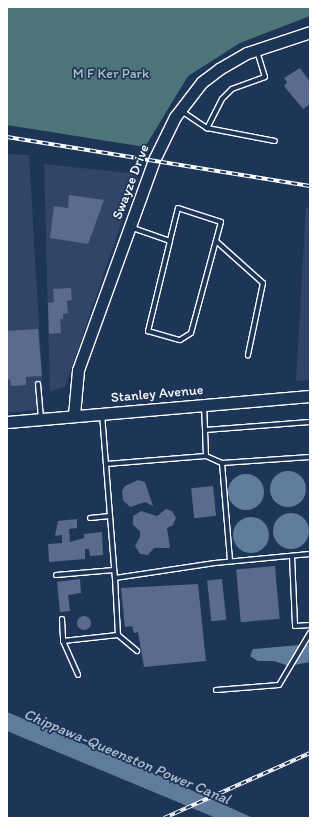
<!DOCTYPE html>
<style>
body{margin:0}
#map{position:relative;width:317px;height:825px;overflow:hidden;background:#1d3557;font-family:Itim,sans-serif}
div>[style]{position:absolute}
.built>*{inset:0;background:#304568}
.green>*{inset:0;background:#4d7579}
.water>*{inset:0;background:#5f7c9c}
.round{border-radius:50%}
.building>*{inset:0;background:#5b6b8f;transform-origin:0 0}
.roads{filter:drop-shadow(1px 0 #fff) drop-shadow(-1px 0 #fff) drop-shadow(0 1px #fff) drop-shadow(0 -1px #fff)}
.lane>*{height:4px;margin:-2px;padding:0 2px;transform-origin:2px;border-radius:2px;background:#1d3557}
.secondary>*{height:11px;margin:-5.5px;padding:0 5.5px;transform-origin:5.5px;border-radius:5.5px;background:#1d3557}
.rail>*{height:3.5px;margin-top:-1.75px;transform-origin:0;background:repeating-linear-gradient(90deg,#1d3557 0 6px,#fff 0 12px);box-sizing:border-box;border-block:1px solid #fff}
span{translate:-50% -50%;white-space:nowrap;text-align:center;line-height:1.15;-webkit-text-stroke:3.5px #1d3557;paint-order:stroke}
.park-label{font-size:14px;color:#afc1c3}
.street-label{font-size:14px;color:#fff}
.water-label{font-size:15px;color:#afbece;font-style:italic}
.frame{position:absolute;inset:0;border:8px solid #fff;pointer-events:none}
</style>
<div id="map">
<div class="built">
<div style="clip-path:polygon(7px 154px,29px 155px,44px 409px,7px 413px)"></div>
<div style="clip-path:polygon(44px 164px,138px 174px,65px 387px,50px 391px)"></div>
<div style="clip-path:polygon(306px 207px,310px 208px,310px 380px,296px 381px)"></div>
</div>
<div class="green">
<div style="clip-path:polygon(7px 7px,310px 7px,310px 16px,240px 43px,188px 76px,145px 147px,7px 125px)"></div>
</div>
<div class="water">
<div class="round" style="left:270px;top:471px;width:36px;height:36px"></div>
<div class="round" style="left:228px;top:474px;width:36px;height:36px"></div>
<div class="round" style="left:273px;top:513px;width:36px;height:36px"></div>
<div class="round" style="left:233px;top:517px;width:36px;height:36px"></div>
<div style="clip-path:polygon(310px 644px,310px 662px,289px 666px,274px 661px,258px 661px,250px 656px,253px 649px)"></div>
<div style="clip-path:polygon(7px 712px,158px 775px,253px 818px,216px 818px,7px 731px)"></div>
</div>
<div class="building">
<div style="clip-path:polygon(300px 68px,310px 82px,310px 104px,303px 109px,284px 86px,287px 82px,284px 78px)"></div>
<div style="clip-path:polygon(69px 195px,104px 200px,88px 244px,50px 238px,54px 206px,68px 208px)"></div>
<div style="clip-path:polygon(71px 288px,72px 300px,67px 301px,68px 313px,63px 314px,63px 319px,60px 319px,61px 333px,49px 334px,48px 303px,54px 302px,53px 289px)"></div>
<div style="clip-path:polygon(38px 329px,42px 376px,26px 377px,26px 385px,11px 386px,10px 379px,7px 380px,7px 331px)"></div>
<div style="clip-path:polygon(138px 480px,145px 482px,153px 506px,145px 502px,130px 507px,123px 500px,122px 491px,125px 486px)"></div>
<div style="left:213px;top:486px;width:30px;height:22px;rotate:84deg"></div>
<div style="clip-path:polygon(166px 509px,172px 511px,176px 518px,173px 525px,167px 528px,170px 548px,154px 548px,148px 555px,140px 554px,135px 546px,140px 537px,140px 531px,133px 525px,133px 516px,141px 511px,157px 516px)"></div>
<div style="clip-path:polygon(77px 519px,77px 528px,69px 529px,70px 542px,84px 538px,84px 534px,102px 532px,103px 555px,90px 556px,89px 549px,85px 549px,85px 559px,49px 562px,48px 544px,62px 543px,62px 535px,55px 536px,58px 521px)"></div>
<div style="left:275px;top:566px;width:53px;height:39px;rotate:85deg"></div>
<div style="clip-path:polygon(80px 579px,81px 593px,68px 595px,70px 611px,60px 612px,57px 582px)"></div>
<div style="left:222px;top:579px;width:41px;height:15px;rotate:84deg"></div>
<div style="clip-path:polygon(198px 584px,206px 661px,144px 667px,138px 632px,134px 633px,132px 626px,125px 627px,121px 588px)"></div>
<div class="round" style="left:77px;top:616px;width:14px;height:14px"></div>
</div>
<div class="roads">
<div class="lane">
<div style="left:257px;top:51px;width:27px;rotate:73deg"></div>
<div style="left:265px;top:77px;width:35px;rotate:160deg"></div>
<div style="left:232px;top:89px;width:14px;rotate:135deg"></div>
<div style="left:222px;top:99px;width:33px;rotate:117deg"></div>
<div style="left:207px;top:128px;width:69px;rotate:10.8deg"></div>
<div style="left:180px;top:110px;width:32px;rotate:34deg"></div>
<div style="left:130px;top:227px;width:42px;rotate:19.3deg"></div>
<div style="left:170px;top:241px;width:93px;rotate:103.7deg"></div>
<div style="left:148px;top:331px;width:33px;rotate:16deg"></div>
<div style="left:180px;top:340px;width:13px;rotate:-32deg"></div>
<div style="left:191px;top:333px;width:115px;rotate:-74.9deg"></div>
<div style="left:221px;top:222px;width:45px;rotate:-162deg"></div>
<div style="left:178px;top:208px;width:34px;rotate:104deg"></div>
<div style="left:216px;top:241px;width:63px;rotate:41.8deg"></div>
<div style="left:263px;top:283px;width:74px;rotate:101.8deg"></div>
<div style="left:38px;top:384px;width:34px;rotate:85deg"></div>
<div style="left:102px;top:414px;width:165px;rotate:85.5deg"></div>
<div style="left:115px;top:578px;width:101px;rotate:-8.5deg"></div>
<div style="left:215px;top:563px;width:95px;rotate:-5.4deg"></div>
<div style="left:205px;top:430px;width:105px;rotate:-4.4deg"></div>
<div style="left:206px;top:456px;width:17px;rotate:24deg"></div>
<div style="left:222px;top:463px;width:98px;rotate:85.3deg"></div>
<div style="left:222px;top:463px;width:88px;rotate:-3.9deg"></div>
<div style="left:106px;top:464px;width:100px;rotate:-4.6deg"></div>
<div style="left:206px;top:456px;width:51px;rotate:-92.2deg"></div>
<div style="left:90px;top:518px;width:20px;rotate:-6deg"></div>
<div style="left:292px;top:556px;width:70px;rotate:87.5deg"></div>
<div style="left:295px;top:626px;width:15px;rotate:-4deg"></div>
<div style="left:56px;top:575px;width:58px;rotate:-4.9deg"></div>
<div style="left:115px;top:578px;width:57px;rotate:87deg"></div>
<div style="left:118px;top:635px;width:25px;rotate:40deg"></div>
<div style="left:62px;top:619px;width:22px;rotate:87deg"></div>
<div style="left:63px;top:641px;width:37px;rotate:66deg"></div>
<div style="left:63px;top:641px;width:55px;rotate:-6.2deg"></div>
<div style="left:216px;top:690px;width:63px;rotate:-4.5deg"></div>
<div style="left:279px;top:685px;width:61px;rotate:-59.2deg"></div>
</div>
<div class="secondary">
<div style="left:74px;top:415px;width:45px;rotate:-84.9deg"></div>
<div style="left:78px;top:370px;width:223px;rotate:-70.1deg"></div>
<div style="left:154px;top:160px;width:48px;rotate:-64deg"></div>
<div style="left:175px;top:117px;width:44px;rotate:-52.4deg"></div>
<div style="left:202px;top:82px;width:21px;rotate:-37deg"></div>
<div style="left:219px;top:69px;width:32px;rotate:-30deg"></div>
<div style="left:247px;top:53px;width:66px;rotate:-18.4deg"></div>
<div style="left:7px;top:422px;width:304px;rotate:-4.9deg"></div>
</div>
</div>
<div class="rail">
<div style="left:7px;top:137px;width:307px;rotate:9.2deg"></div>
<div style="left:164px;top:818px;width:160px;rotate:-24deg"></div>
</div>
<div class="park-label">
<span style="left:111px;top:74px">M F Ker Park</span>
</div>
<div class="street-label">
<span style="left:131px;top:182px;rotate:-69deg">Swayze Drive</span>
<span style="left:157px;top:394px;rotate:-5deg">Stanley Avenue</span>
</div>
<div class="water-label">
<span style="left:127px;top:757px;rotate:23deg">Chippawa-Queenston Power Canal</span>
</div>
<div class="frame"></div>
</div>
